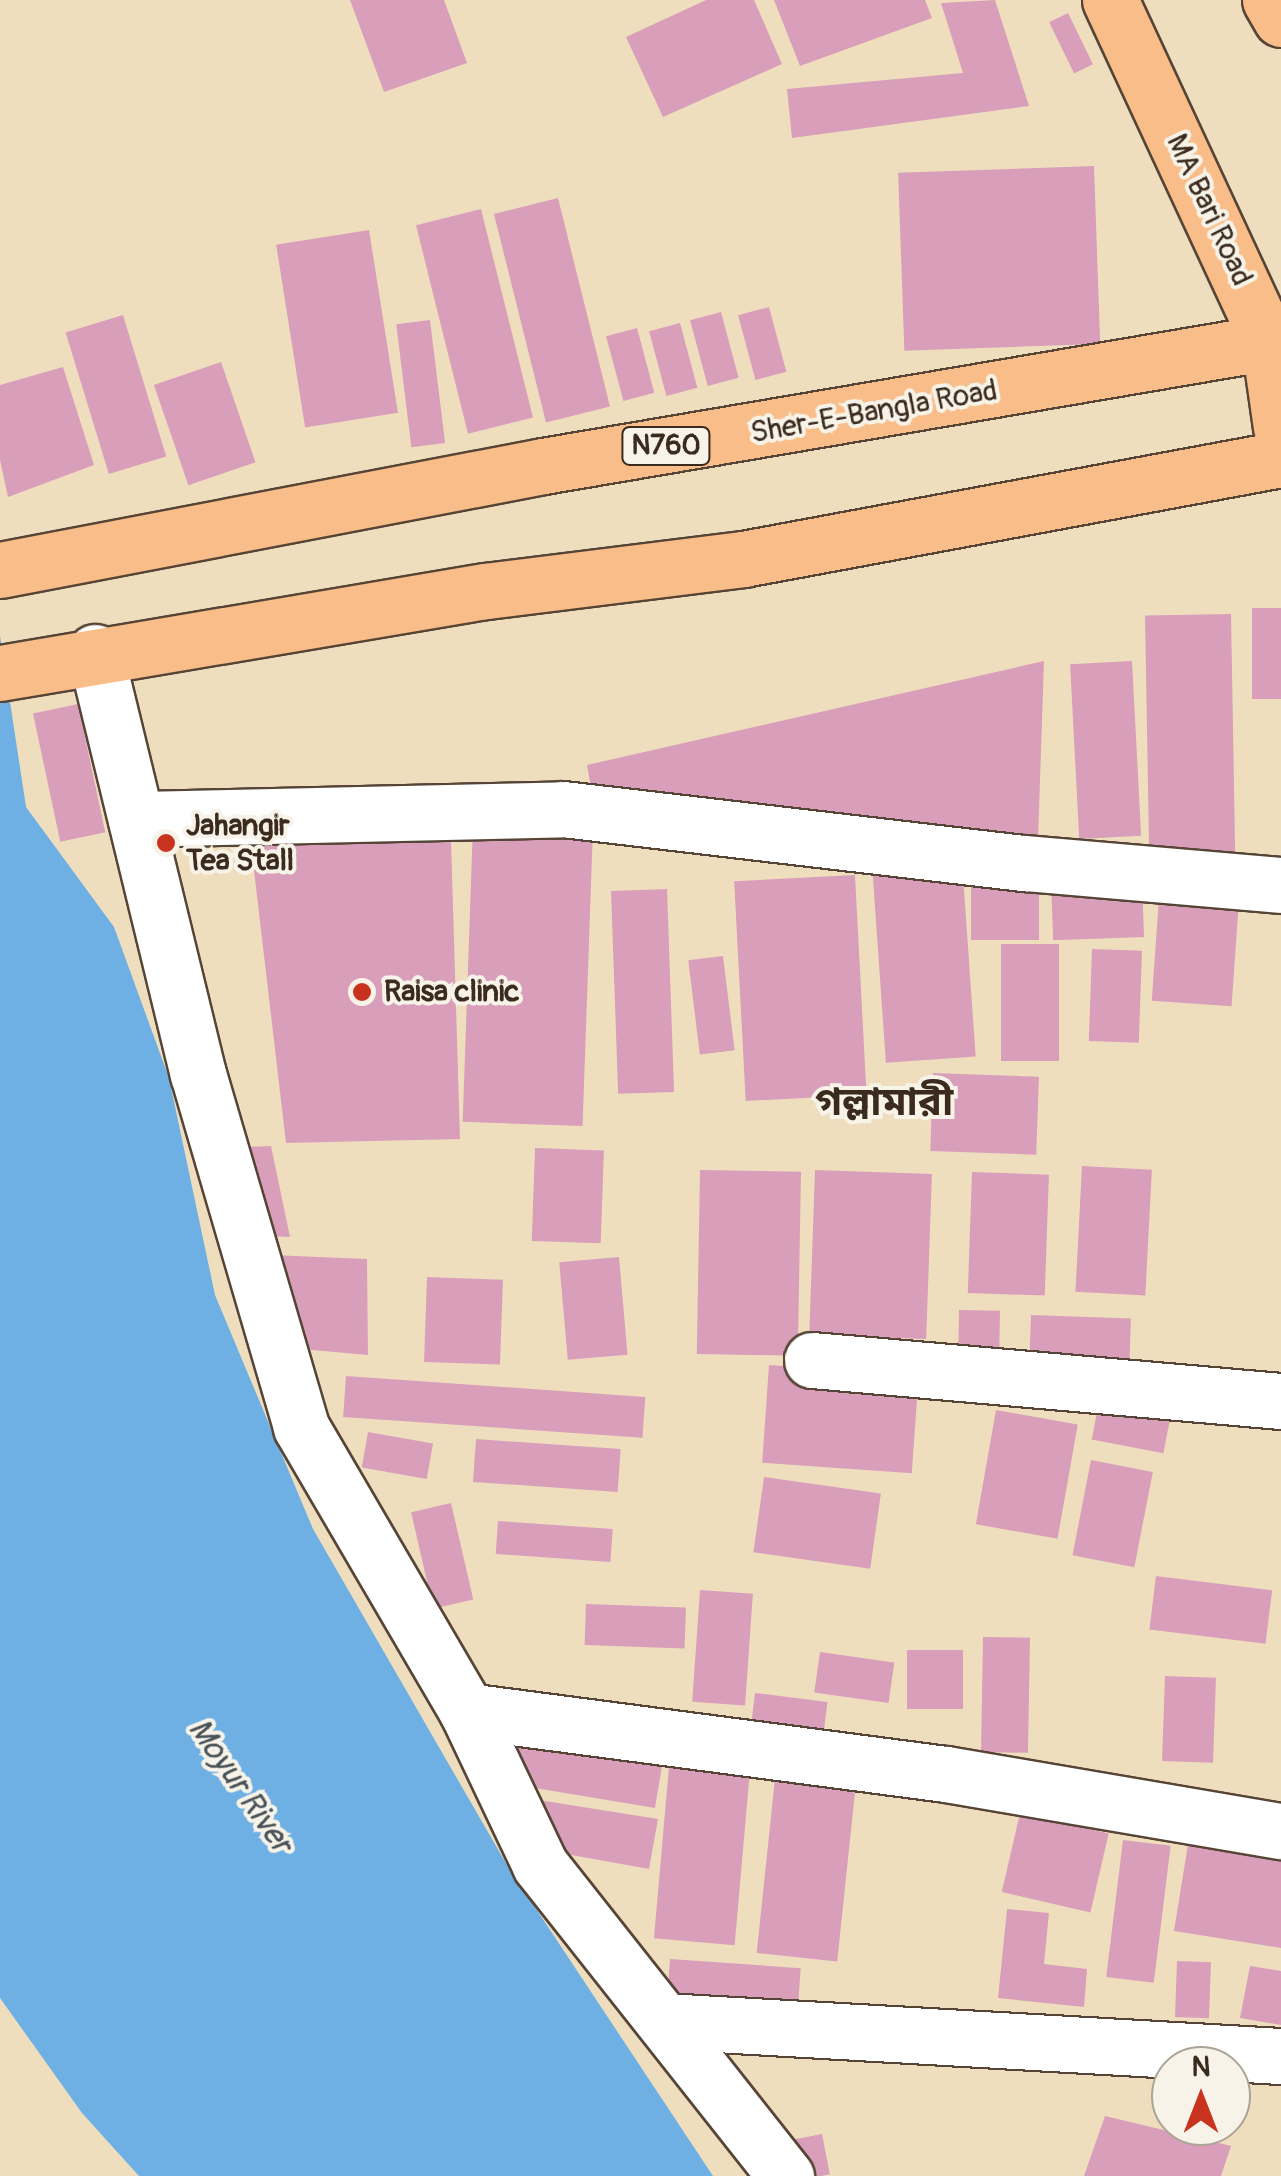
<!DOCTYPE html>
<meta charset="utf-8">
<style>
body{margin:0}
#map{position:relative;width:1281px;height:2176px;overflow:hidden;background:#efdebe;font-family:Pangolin,"Noto Sans Bengali",sans-serif}
div>[style]{position:absolute}
.water>*{inset:0;background:#6eb0e3}
.building>*{inset:0;background:#d99fba;transform-origin:0 0}
.roads{filter:drop-shadow(2px 0 #564536) drop-shadow(-2px 0 #564536) drop-shadow(0 2px #564536) drop-shadow(0 -2px #564536)}
.minor>*{height:55px;margin:-27.5px;padding:0 27.5px;transform-origin:27.5px;border-radius:27.5px;background:#fff}
.major>*{height:55px;margin:-27.5px;padding:0 27.5px;transform-origin:27.5px;border-radius:27.5px;background:#f8bd88}
.highway>*{height:55px;margin:-27.5px;padding:0 27.5px;transform-origin:27.5px;border-radius:27.5px;background:#f8bd88}
.dots>*{width:28px;height:28px;translate:-50% -50%;box-sizing:border-box;border:5px solid #f7f3e8;border-radius:50%}
span{translate:-50% -50%;white-space:nowrap;text-align:center;line-height:1.15;-webkit-text-stroke:8px #f7f3e8;paint-order:stroke}
.shield-label span{padding:2px 8px;background:#f7f3e8;border:2px solid;border-radius:8px;-webkit-text-stroke-width:0}
.shield-label{font-size:28px;color:#3b2a1e;font-weight:700}
.street-label{font-size:30px;color:#3b2a1e}
.poi-label{font-size:30px;color:#3b2a1e;font-weight:700}
.left{translate:0 -50%;text-align:left}
.water-label{font-size:32px;color:#4a5259;font-style:italic}
.district-label{font-size:40px;color:#3b2a1e;font-weight:700}
.north{position:absolute;left:1151px;top:2046px;width:100px;height:100px;box-sizing:border-box;background:#f7f3e8;border:2px solid #aca397;border-radius:50%;rotate:0deg;font-size:28px;font-weight:700;line-height:40px;text-align:center;color:#3b2a1e}
.north::after{content:'';display:block;margin:auto;width:35px;height:45px;background:#c8321e;clip-path:polygon(50% 0,100% 100%,50% 72%,0 100%)}
</style>
<div id="map">
<div class="water">
<div style="clip-path:polygon(0 636px,26px 807px,114px 927px,169px 1078px,215px 1295px,313px 1529px,507px 1865px,713px 2176px,139px 2176px,82px 2113px,0 1998px)"></div>
</div>
<div class="building">
<div style="clip-path:polygon(350px 0,444px 0,467px 63px,384px 92px)"></div>
<div style="clip-path:polygon(706px 0,754px 0,782px 64px,663px 117px,626px 37px)"></div>
<div style="clip-path:polygon(774px 0,925px 0,932px 18px,800px 66px)"></div>
<div style="clip-path:polygon(995px 0,1029px 106px,792px 138px,787px 89px,963px 73px,941px 3px)"></div>
<div style="left:1068px;top:13px;width:57px;height:21px;rotate:64deg"></div>
<div style="left:1094px;top:166px;width:178px;height:196px;rotate:88deg"></div>
<div style="left:558px;top:198px;width:215px;height:66px;rotate:76deg"></div>
<div style="left:481px;top:209px;width:215px;height:67px;rotate:76deg"></div>
<div style="left:369px;top:230px;width:185px;height:94px;rotate:81deg"></div>
<div style="left:769px;top:307px;width:67px;height:32px;rotate:75deg"></div>
<div style="left:721px;top:312px;width:68px;height:32px;rotate:75deg"></div>
<div style="left:123px;top:315px;width:148px;height:60px;rotate:73deg"></div>
<div style="left:430px;top:320px;width:124px;height:34px;rotate:83deg"></div>
<div style="left:680px;top:323px;width:67px;height:32px;rotate:75deg"></div>
<div style="left:637px;top:328px;width:67px;height:32px;rotate:75deg"></div>
<div style="left:221px;top:362px;width:106px;height:71px;rotate:71deg"></div>
<div style="clip-path:polygon(63px 367px,94px 465px,8px 497px,0 460px,0 385px)"></div>
<div style="left:1252px;top:608px;width:29px;height:91px"></div>
<div style="left:1231px;top:614px;width:239px;height:86px;rotate:89deg"></div>
<div style="clip-path:polygon(1044px 661px,1038px 840px,595px 811px,587px 765px)"></div>
<div style="left:1132px;top:661px;width:175px;height:62px;rotate:87deg"></div>
<div style="left:78px;top:704px;width:131px;height:46px;rotate:78deg"></div>
<div style="left:473px;top:825px;width:120px;height:297px;rotate:2deg"></div>
<div style="clip-path:polygon(451px 841px,460px 1139px,286px 1143px,251px 845px)"></div>
<div style="left:962px;top:861px;width:196px;height:90px;rotate:86deg"></div>
<div style="left:855px;top:875px;width:220px;height:121px;rotate:87deg"></div>
<div style="left:971px;top:877px;width:68px;height:63px"></div>
<div style="left:1142px;top:879px;width:58px;height:91px;rotate:88deg"></div>
<div style="left:1160px;top:883px;width:80px;height:118px;rotate:4deg"></div>
<div style="left:667px;top:889px;width:203px;height:56px;rotate:88deg"></div>
<div style="left:1001px;top:944px;width:58px;height:117px"></div>
<div style="left:1092px;top:949px;width:50px;height:92px;rotate:2deg"></div>
<div style="left:723px;top:956px;width:95px;height:35px;rotate:83deg"></div>
<div style="left:933px;top:1073px;width:106px;height:78px;rotate:2deg"></div>
<div style="clip-path:polygon(271px 1146px,290px 1237px,214px 1234px,193px 1149px)"></div>
<div style="left:535px;top:1148px;width:69px;height:93px;rotate:2deg"></div>
<div style="left:1082px;top:1166px;width:70px;height:126px;rotate:3deg"></div>
<div style="left:700px;top:1170px;width:101px;height:184px;rotate:1deg"></div>
<div style="left:815px;top:1170px;width:117px;height:165px;rotate:2deg"></div>
<div style="left:972px;top:1172px;width:77px;height:121px;rotate:2deg"></div>
<div style="clip-path:polygon(221px 1253px,367px 1259px,368px 1355px,246px 1344px)"></div>
<div style="left:619px;top:1257px;width:98px;height:60px;rotate:85deg"></div>
<div style="left:427px;top:1277px;width:76px;height:85px;rotate:2deg"></div>
<div style="left:959px;top:1310px;width:41px;height:49px;rotate:1deg"></div>
<div style="left:1031px;top:1315px;width:100px;height:47px;rotate:2deg"></div>
<div style="left:769px;top:1365px;width:150px;height:98px;rotate:4deg"></div>
<div style="left:346px;top:1376px;width:300px;height:41px;rotate:4deg"></div>
<div style="left:1098px;top:1407px;width:73px;height:33px;rotate:11deg"></div>
<div style="left:996px;top:1410px;width:83px;height:116px;rotate:10deg"></div>
<div style="left:368px;top:1432px;width:66px;height:36px;rotate:10deg"></div>
<div style="left:476px;top:1439px;width:145px;height:43px;rotate:4deg"></div>
<div style="left:1091px;top:1460px;width:63px;height:97px;rotate:11deg"></div>
<div style="left:764px;top:1477px;width:118px;height:76px;rotate:8deg"></div>
<div style="left:451px;top:1503px;width:99px;height:41px;rotate:77deg"></div>
<div style="left:498px;top:1521px;width:115px;height:33px;rotate:4deg"></div>
<div style="left:1156px;top:1576px;width:117px;height:54px;rotate:7deg"></div>
<div style="left:700px;top:1590px;width:53px;height:112px;rotate:4deg"></div>
<div style="left:586px;top:1604px;width:100px;height:41px;rotate:2deg"></div>
<div style="left:983px;top:1637px;width:47px;height:115px;rotate:1deg"></div>
<div style="left:907px;top:1650px;width:56px;height:59px"></div>
<div style="left:820px;top:1652px;width:75px;height:41px;rotate:8deg"></div>
<div style="left:1165px;top:1676px;width:51px;height:85px;rotate:2deg"></div>
<div style="left:755px;top:1693px;width:73px;height:40px;rotate:7deg"></div>
<div style="clip-path:polygon(486px 1722px,665px 1748px,655px 1808px,511px 1784px)"></div>
<div style="left:670px;top:1755px;width:81px;height:184px;rotate:5deg"></div>
<div style="left:776px;top:1769px;width:81px;height:185px;rotate:6deg"></div>
<div style="clip-path:polygon(520px 1797px,658px 1819px,649px 1869px,549px 1851px)"></div>
<div style="left:1020px;top:1813px;width:91px;height:81px;rotate:13deg"></div>
<div style="clip-path:polygon(1190px 1832px,1281px 1846px,1281px 1948px,1174px 1931px)"></div>
<div style="left:1123px;top:1840px;width:48px;height:138px;rotate:7deg"></div>
<div style="clip-path:polygon(1007px 1909px,1049px 1913px,1044px 1964px,1087px 1969px,1084px 2007px,998px 1998px)"></div>
<div style="left:670px;top:1959px;width:131px;height:54px;rotate:4deg"></div>
<div style="left:1177px;top:1961px;width:34px;height:56px;rotate:2deg"></div>
<div style="clip-path:polygon(1250px 1966px,1281px 1971px,1281px 2025px,1240px 2018px)"></div>
<div style="clip-path:polygon(1105px 2116px,1231px 2146px,1221px 2176px,1084px 2176px)"></div>
<div style="left:822px;top:2134px;width:41px;height:29px;rotate:79deg"></div>
</div>
<div class="roads">
<div class="minor">
<div style="left:95px;top:652px;width:434px;rotate:76.3deg"></div>
<div style="left:198px;top:1074px;width:368px;rotate:73.7deg"></div>
<div style="left:301px;top:1427px;width:329px;rotate:59.7deg"></div>
<div style="left:467px;top:1711px;width:170px;rotate:64.6deg"></div>
<div style="left:540px;top:1865px;width:397px;rotate:51.7deg"></div>
<div style="left:136px;top:819px;width:427px;rotate:-1.3deg"></div>
<div style="left:563px;top:809px;width:465px;rotate:6.7deg"></div>
<div style="left:1025px;top:863px;width:257px;rotate:4.9deg"></div>
<div style="left:812px;top:1360px;width:471px;rotate:5deg"></div>
<div style="left:467px;top:1711px;width:483px;rotate:7.5deg"></div>
<div style="left:946px;top:1774px;width:340px;rotate:9.7deg"></div>
<div style="left:664px;top:2021px;width:618px;rotate:3.25deg"></div>
</div>
<div class="major">
<div style="left:1110px;top:0;width:378px;rotate:65.1deg"></div>
<div style="left:1269px;top:343px;width:85px;rotate:81.9deg"></div>
<div style="left:1270px;top:0;width:22px;rotate:60deg"></div>
</div>
<div class="highway">
<div style="left:0;top:570px;width:553px;rotate:-10.84deg"></div>
<div style="left:543px;top:466px;width:749px;rotate:-9.69deg"></div>
<div style="left:0;top:673px;width:493px;rotate:-9.6deg"></div>
<div style="left:486px;top:591px;width:259px;rotate:-7.1deg"></div>
<div style="left:743px;top:559px;width:547px;rotate:-10.53deg"></div>
</div>
</div>
<div class="dots">
<div style="left:166px;top:843px;background:#c8321e"></div>
<div style="left:362px;top:992px;background:#c8321e"></div>
</div>
<div class="shield-label">
<span style="left:666px;top:446px">N760</span>
</div>
<div class="street-label">
<span style="left:1209px;top:210px;rotate:65deg">MA Bari Road</span>
<span style="left:874px;top:412px;rotate:-10deg">Sher-E-Bangla Road</span>
</div>
<div class="poi-label">
<span class="left" style="left:186px;top:843px">Jahangir<br>Tea Stall</span>
<span class="left" style="left:384px;top:992px">Raisa clinic</span>
</div>
<div class="water-label">
<span style="left:240px;top:1786px;rotate:55deg">Moyur River</span>
</div>
<div class="district-label">
<span style="left:884px;top:1103px">গল্লামারী</span>
</div>
<div class="north">N</div>
</div>
